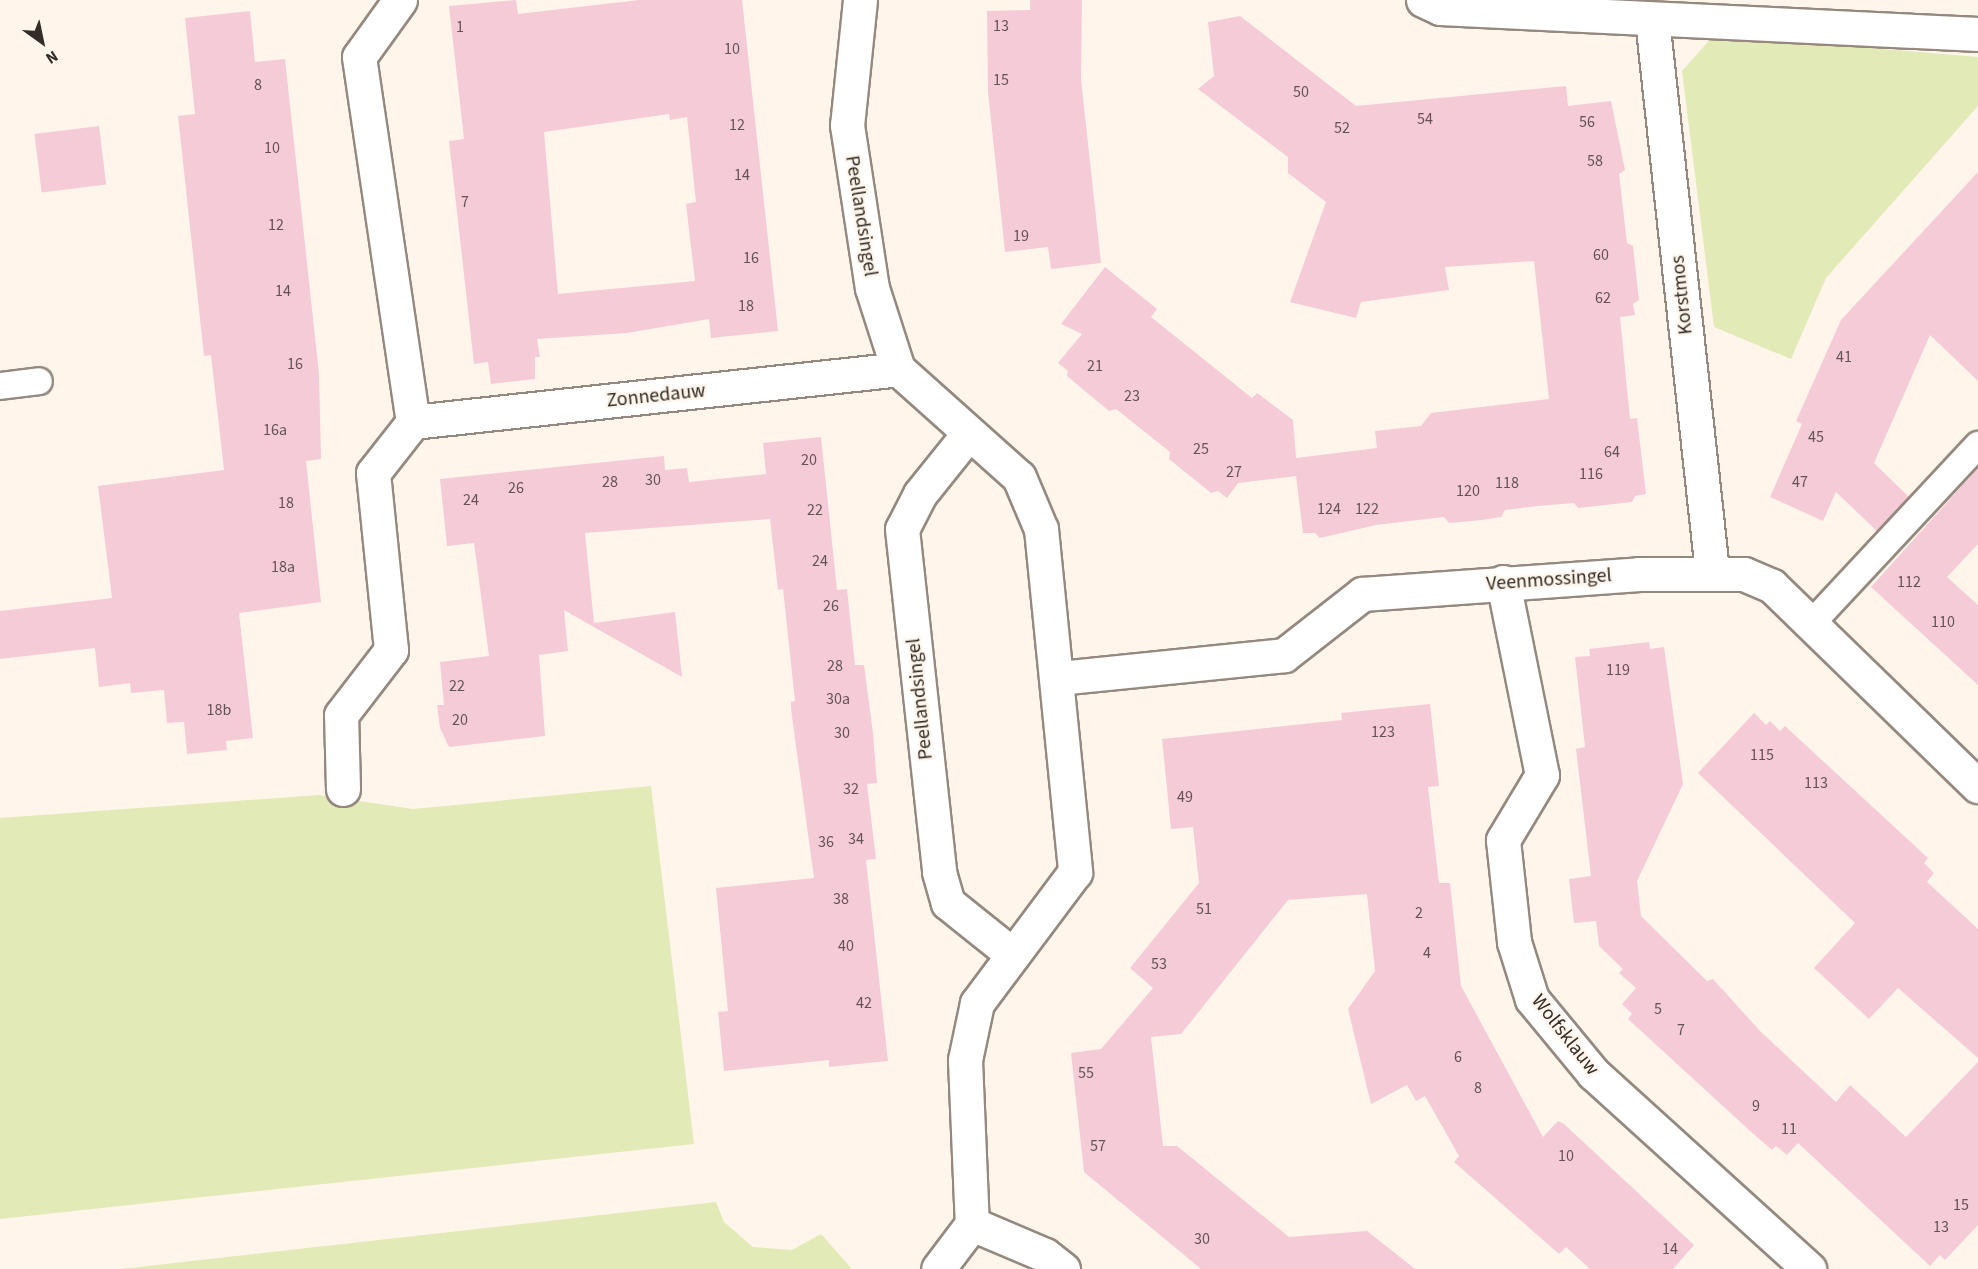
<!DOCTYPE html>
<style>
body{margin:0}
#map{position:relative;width:1978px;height:1269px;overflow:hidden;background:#fff5eb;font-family:"Source Sans 3",sans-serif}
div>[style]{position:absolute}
.green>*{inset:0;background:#e2eab7}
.building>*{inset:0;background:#f6cbd8;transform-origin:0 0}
.roads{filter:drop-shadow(2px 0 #95897f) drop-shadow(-2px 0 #95897f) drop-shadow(0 2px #95897f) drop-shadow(0 -2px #95897f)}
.service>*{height:26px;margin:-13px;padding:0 13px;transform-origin:13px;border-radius:13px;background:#fff}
.minor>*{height:33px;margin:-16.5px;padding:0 16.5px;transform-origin:16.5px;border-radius:16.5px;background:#fff}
span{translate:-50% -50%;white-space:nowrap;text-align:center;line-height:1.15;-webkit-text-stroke:4.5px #fff5eb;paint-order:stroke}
.number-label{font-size:16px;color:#635454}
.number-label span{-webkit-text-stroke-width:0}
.street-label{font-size:20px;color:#322d28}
.north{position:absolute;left:12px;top:12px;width:60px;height:60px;-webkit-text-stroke:4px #fff5eb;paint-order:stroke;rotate:147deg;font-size:16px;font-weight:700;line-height:24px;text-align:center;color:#322d28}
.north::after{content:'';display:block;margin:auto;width:21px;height:27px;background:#322d28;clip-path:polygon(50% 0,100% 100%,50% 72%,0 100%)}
</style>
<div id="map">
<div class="green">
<div style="clip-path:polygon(1714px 35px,1978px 57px,1978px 106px,1826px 278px,1791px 359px,1714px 327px,1682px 71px)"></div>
<div style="clip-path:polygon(651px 786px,694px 1144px,0 1219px,0 818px,319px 795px,413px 809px)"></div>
<div style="clip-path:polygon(716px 1202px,724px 1222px,753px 1247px,792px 1250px,821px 1234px,852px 1269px,121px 1269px)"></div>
</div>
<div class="building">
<div style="clip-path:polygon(evenodd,516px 0,518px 14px,639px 0,742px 0,778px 331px,711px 338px,709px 319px,627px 333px,537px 339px,540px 357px,535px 357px,535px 379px,491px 384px,488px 362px,474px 364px,449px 141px,464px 139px,449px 6px,516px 0,669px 114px,670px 120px,687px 117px,696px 202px,686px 204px,695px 281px,558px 294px,544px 132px,669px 114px)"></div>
<div style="clip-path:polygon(1030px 0,1082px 0,1081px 79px,1101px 263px,1051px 269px,1048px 247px,1005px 252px,988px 92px,987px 11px,1030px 10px)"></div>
<div style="clip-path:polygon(250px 11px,255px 62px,285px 59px,319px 374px,321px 459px,306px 461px,321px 602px,239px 613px,253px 738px,226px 741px,227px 750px,187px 754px,184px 722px,167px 723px,164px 690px,131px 693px,130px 683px,99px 687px,95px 648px,0 659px,0 611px,112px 598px,98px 486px,224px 470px,211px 355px,204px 356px,178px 116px,195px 114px,185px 18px)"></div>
<div style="clip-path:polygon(1240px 16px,1356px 106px,1566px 86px,1568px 106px,1611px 101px,1625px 170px,1619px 174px,1627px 243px,1633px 246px,1639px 300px,1633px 304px,1635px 315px,1620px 317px,1630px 419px,1637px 418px,1646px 494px,1635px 496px,1632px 502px,1578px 508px,1574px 503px,1537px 506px,1505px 510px,1501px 517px,1482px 520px,1449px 523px,1444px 517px,1376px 525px,1320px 538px,1315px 533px,1303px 533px,1296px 476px,1238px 483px,1227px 498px,1218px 491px,1211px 493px,1169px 459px,1170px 452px,1116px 409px,1109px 411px,1067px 376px,1068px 371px,1058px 363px,1082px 334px,1061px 324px,1105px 267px,1157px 309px,1151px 317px,1252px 398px,1257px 393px,1293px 420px,1296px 458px,1377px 448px,1375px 431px,1421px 426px,1431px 413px,1549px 399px,1534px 261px,1445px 267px,1449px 290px,1361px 302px,1356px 318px,1290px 302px,1326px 202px,1288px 173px,1288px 157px,1198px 89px,1214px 76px,1208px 22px)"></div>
<div style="left:99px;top:126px;width:59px;height:65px;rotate:83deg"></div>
<div style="clip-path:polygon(1978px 172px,1978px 381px,1930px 335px,1874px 463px,1909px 497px,1877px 531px,1836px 492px,1823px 521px,1770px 497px,1802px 424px,1796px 421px,1841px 320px)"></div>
<div style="clip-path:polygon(821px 437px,837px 590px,847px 589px,855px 665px,864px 665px,873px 733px,877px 783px,867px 784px,876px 859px,866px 860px,888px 1061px,829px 1067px,829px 1060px,724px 1071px,718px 1012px,728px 1011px,716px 888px,814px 878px,791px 709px,791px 702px,795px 701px,783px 589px,778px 590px,770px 519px,585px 533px,594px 623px,675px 612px,682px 677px,564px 610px,568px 651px,539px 655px,545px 736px,449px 747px,440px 728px,437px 705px,444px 705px,440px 662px,489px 656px,474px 543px,447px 546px,440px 479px,664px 456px,665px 470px,687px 468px,689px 482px,766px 474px,763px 443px)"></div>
<div style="clip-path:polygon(1978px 468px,1978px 544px,1947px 577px,1978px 605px,1978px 685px,1871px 587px)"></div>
<div style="clip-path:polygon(1649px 642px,1650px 649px,1664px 647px,1683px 784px,1637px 881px,1641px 916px,1707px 981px,1713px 979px,1760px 1031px,1836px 1102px,1850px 1085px,1906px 1137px,1978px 1062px,1978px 1225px,1945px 1260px,1940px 1255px,1930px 1266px,1798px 1143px,1787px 1155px,1776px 1146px,1772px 1150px,1749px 1130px,1628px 1019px,1632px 1014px,1622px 1004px,1636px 988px,1619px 973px,1623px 969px,1599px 946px,1596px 921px,1574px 923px,1569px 879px,1591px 876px,1576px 749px,1585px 747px,1575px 657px,1590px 656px,1589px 649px)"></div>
<div style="clip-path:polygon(1430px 704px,1439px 786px,1428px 787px,1439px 883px,1450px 883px,1461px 986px,1543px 1137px,1558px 1121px,1564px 1124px,1694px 1245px,1673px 1269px,1590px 1269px,1566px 1247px,1559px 1254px,1454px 1162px,1459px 1156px,1425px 1096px,1416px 1101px,1407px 1085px,1371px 1104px,1348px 1009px,1375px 971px,1367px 894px,1288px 900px,1181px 1034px,1151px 1037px,1163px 1146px,1177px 1146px,1289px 1237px,1367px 1231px,1415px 1269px,1201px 1269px,1084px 1172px,1071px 1053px,1101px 1049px,1153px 988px,1130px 968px,1199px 883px,1193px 827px,1171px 829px,1162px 739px,1342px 720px,1341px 713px)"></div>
<div style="clip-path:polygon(1754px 713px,1766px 725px,1770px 721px,1780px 731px,1785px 726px,1928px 858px,1924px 863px,1934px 873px,1927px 882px,1978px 929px,1978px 1058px,1898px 988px,1869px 1019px,1814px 968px,1855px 923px,1698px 773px)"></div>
</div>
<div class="roads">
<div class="service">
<div style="left:0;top:386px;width:39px;rotate:-7deg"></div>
<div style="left:1811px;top:624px;width:245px;rotate:-47deg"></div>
</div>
<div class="minor">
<div style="left:400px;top:0;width:70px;rotate:125.7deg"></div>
<div style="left:359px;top:57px;width:369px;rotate:81.6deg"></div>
<div style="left:860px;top:0;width:126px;rotate:95.9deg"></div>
<div style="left:847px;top:125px;width:165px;rotate:81.3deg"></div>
<div style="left:872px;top:288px;width:85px;rotate:72.2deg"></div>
<div style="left:898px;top:369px;width:162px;rotate:41.8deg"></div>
<div style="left:1019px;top:477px;width:56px;rotate:67.1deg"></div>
<div style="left:1041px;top:529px;width:345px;rotate:84.3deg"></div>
<div style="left:1075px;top:872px;width:164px;rotate:126.8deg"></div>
<div style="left:977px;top:1003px;width:58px;rotate:101.9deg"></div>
<div style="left:965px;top:1060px;width:164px;rotate:87.6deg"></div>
<div style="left:972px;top:1224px;width:56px;rotate:127.1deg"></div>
<div style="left:1423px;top:0;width:19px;rotate:25deg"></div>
<div style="left:1440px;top:8px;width:539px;rotate:2.77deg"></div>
<div style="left:1652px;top:19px;width:555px;rotate:83.8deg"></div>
<div style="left:969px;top:433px;width:78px;rotate:128.8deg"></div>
<div style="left:920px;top:494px;width:39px;rotate:117deg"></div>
<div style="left:902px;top:529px;width:345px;rotate:83.8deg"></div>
<div style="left:939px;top:872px;width:32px;rotate:74deg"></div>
<div style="left:948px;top:903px;width:83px;rotate:38.7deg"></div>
<div style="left:1503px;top:582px;width:197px;rotate:78.6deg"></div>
<div style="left:1542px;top:775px;width:76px;rotate:121deg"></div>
<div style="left:1503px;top:840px;width:103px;rotate:83.8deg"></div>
<div style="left:1514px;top:942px;width:60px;rotate:72.5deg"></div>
<div style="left:1532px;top:999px;width:96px;rotate:50.5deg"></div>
<div style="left:1593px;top:1073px;width:292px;rotate:42.2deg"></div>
<div style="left:1059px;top:678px;width:226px;rotate:-5.8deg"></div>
<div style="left:1284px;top:655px;width:99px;rotate:-38deg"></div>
<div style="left:1362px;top:594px;width:278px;rotate:-4.1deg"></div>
<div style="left:1639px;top:574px;width:105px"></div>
<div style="left:1744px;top:574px;width:30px;rotate:23deg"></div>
<div style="left:1772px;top:586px;width:287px;rotate:44.2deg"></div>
<div style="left:343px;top:789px;width:74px;rotate:-91.5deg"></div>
<div style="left:341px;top:715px;width:82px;rotate:-52.4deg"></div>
<div style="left:391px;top:650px;width:178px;rotate:-95.8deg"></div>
<div style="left:373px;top:473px;width:65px;rotate:-51.9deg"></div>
<div style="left:413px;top:422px;width:488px;rotate:-6.2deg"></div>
<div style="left:972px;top:1224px;width:79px;rotate:23deg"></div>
<div style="left:1045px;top:1255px;width:23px;rotate:38deg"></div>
</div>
</div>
<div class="number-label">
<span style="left:1001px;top:26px">13</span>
<span style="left:460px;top:27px">1</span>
<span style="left:732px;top:49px">10</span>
<span style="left:1001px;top:80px">15</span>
<span style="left:258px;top:85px">8</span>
<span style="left:1301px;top:92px">50</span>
<span style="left:1425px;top:119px">54</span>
<span style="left:1587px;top:122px">56</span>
<span style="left:737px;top:125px">12</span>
<span style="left:1342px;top:128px">52</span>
<span style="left:272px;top:148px">10</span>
<span style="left:1595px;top:161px">58</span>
<span style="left:742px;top:175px">14</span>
<span style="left:465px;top:202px">7</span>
<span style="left:276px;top:225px">12</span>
<span style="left:1021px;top:236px">19</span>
<span style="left:1601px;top:255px">60</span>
<span style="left:751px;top:258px">16</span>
<span style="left:283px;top:291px">14</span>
<span style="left:1603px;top:298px">62</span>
<span style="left:746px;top:306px">18</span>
<span style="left:1844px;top:357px">41</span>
<span style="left:295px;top:364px">16</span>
<span style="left:1095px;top:366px">21</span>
<span style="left:1132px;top:396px">23</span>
<span style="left:275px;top:430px">16a</span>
<span style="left:1816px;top:437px">45</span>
<span style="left:1201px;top:449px">25</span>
<span style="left:1612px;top:452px">64</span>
<span style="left:809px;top:460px">20</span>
<span style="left:1234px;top:472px">27</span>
<span style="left:1591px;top:474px">116</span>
<span style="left:653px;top:480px">30</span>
<span style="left:610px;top:482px">28</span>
<span style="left:1800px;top:482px">47</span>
<span style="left:1507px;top:483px">118</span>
<span style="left:516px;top:488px">26</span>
<span style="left:1468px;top:491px">120</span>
<span style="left:471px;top:500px">24</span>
<span style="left:286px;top:503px">18</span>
<span style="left:1329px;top:509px">124</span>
<span style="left:1367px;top:509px">122</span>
<span style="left:815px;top:510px">22</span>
<span style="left:820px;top:561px">24</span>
<span style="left:283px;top:567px">18a</span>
<span style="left:1909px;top:582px">112</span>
<span style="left:831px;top:606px">26</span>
<span style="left:1943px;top:622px">110</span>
<span style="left:835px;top:666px">28</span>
<span style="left:1618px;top:670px">119</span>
<span style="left:457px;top:686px">22</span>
<span style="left:838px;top:699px">30a</span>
<span style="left:219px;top:710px">18b</span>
<span style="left:460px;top:720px">20</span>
<span style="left:1383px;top:732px">123</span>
<span style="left:842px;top:733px">30</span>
<span style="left:1762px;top:755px">115</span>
<span style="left:1816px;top:783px">113</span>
<span style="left:851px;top:789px">32</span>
<span style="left:1185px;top:797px">49</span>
<span style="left:856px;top:839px">34</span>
<span style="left:826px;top:842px">36</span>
<span style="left:841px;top:899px">38</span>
<span style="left:1204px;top:909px">51</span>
<span style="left:1419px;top:913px">2</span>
<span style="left:846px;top:946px">40</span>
<span style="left:1427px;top:953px">4</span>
<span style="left:1159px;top:964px">53</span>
<span style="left:864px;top:1003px">42</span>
<span style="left:1658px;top:1009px">5</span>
<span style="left:1681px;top:1030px">7</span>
<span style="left:1458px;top:1057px">6</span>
<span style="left:1086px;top:1073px">55</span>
<span style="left:1478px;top:1088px">8</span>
<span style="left:1756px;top:1106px">9</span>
<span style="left:1789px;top:1129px">11</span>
<span style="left:1098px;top:1146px">57</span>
<span style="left:1566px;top:1156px">10</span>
<span style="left:1961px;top:1205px">15</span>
<span style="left:1941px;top:1227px">13</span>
<span style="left:1202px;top:1239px">30</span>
<span style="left:1670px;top:1249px">14</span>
</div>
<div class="street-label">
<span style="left:861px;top:216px;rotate:81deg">Peellandsingel</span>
<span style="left:1682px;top:295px;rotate:-96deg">Korstmos</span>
<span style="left:656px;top:396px;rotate:-6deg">Zonnedauw</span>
<span style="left:1549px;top:580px;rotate:-4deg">Veenmossingel</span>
<span style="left:920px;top:699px;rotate:-96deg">Peellandsingel</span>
<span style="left:1565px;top:1035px;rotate:52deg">Wolfsklauw</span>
</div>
<div class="north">N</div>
</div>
